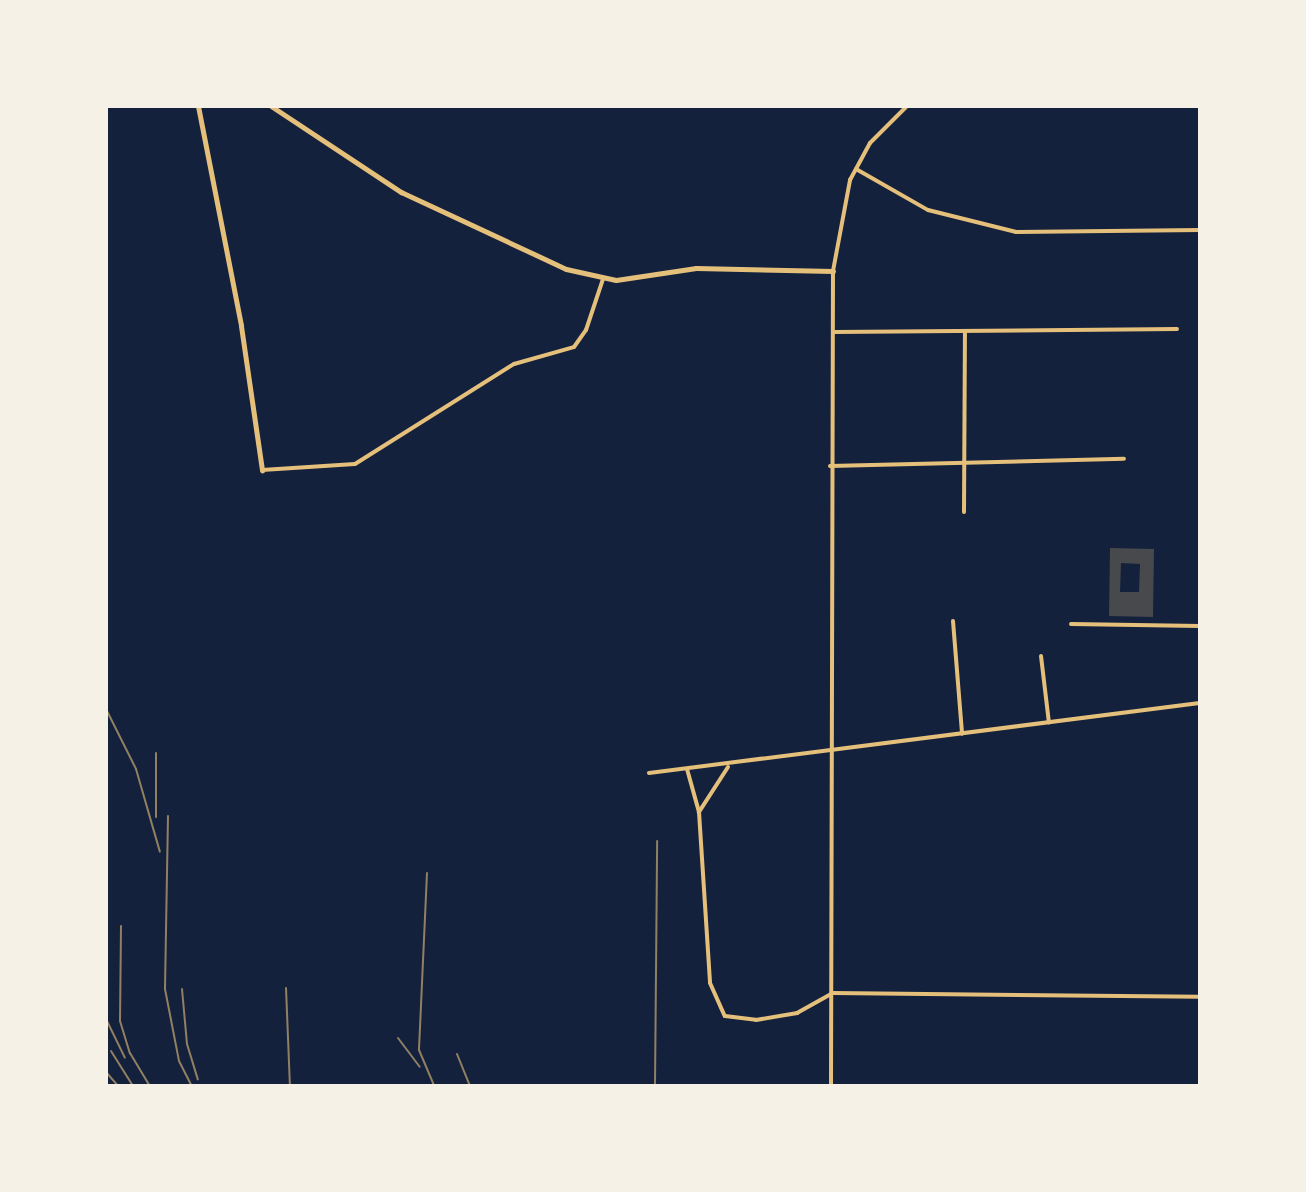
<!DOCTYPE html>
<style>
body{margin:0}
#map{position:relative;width:1306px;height:1192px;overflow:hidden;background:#14213d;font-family:"Exo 2",sans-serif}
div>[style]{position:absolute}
.building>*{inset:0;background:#48494c}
.minor>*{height:4px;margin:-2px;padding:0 2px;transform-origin:2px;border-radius:2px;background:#e5c07b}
.tertiary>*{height:5px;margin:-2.5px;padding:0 2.5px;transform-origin:2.5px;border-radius:2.5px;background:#e5c07b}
.rail>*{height:2px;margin:-1px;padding:0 1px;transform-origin:1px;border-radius:1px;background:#918062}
span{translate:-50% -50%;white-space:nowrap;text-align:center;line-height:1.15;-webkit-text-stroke:6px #f6f1e7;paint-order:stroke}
.frame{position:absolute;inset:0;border:108px solid #f6f1e7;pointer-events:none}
</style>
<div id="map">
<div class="building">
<div style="clip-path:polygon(evenodd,1110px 548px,1154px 549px,1153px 617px,1109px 616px,1110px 548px,1121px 563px,1140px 564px,1139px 592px,1120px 592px,1121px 563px)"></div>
</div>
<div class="minor">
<div style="left:856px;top:169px;width:83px;rotate:29.7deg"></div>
<div style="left:928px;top:210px;width:91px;rotate:14deg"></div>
<div style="left:1016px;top:232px;width:184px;rotate:-0.6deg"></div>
<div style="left:834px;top:332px;width:343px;rotate:-0.5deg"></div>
<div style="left:830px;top:466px;width:294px;rotate:-1.4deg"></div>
<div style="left:262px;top:470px;width:93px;rotate:-3.7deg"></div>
<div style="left:355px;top:464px;width:188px;rotate:-32.2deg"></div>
<div style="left:514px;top:364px;width:62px;rotate:-15.8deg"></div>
<div style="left:574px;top:347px;width:21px;rotate:-55deg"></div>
<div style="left:586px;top:330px;width:54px;rotate:-71.6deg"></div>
<div style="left:964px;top:512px;width:181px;rotate:-89.7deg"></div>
<div style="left:953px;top:621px;width:113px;rotate:85.4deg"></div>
<div style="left:1071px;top:624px;width:129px;rotate:0.9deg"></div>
<div style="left:1041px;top:656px;width:67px;rotate:83.2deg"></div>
<div style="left:728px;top:767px;width:54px;rotate:122.8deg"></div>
<div style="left:699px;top:812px;width:171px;rotate:86.3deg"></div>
<div style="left:710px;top:983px;width:36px;rotate:66deg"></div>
<div style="left:725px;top:1016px;width:31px;rotate:7deg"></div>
<div style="left:756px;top:1020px;width:42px;rotate:-9.7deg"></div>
<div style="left:797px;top:1013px;width:41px;rotate:-29.1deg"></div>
<div style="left:833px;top:993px;width:367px;rotate:0.6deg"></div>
<div style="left:687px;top:769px;width:45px;rotate:74.4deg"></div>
<div style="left:649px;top:773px;width:555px;rotate:-7.24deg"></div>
<div style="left:831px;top:1086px;width:815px;rotate:-89.86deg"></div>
<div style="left:833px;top:271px;width:93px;rotate:-79.4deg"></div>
<div style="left:850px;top:180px;width:42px;rotate:-61.6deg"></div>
<div style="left:870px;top:143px;width:52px;rotate:-45deg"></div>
</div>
<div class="tertiary">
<div style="left:198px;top:106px;width:224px;rotate:78.9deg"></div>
<div style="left:241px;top:326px;width:146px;rotate:81.7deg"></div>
<div style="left:271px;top:106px;width:156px;rotate:33.5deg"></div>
<div style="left:401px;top:192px;width:182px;rotate:25deg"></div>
<div style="left:566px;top:269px;width:51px;rotate:12.4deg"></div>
<div style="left:616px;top:280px;width:81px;rotate:-8.5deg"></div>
<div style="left:696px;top:268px;width:137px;rotate:1.3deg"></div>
</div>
<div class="rail">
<div style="left:106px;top:709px;width:67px;rotate:63.4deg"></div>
<div style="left:136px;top:769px;width:86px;rotate:73.9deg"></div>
<div style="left:168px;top:816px;width:173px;rotate:91deg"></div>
<div style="left:165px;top:989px;width:73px;rotate:79deg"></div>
<div style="left:179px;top:1061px;width:28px;rotate:63deg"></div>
<div style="left:156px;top:817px;width:64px;rotate:-90deg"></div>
<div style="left:427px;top:873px;width:177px;rotate:92.6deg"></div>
<div style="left:419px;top:1050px;width:39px;rotate:67deg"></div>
<div style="left:121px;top:926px;width:95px;rotate:90.6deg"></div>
<div style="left:120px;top:1021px;width:34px;rotate:73deg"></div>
<div style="left:130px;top:1053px;width:39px;rotate:59deg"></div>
<div style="left:286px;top:988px;width:98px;rotate:87.7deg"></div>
<div style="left:182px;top:989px;width:55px;rotate:84.8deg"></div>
<div style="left:187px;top:1044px;width:37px;rotate:73deg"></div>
<div style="left:106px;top:1019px;width:43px;rotate:64deg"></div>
<div style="left:398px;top:1038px;width:36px;rotate:53deg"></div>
<div style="left:111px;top:1051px;width:41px;rotate:57.8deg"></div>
<div style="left:457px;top:1054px;width:35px;rotate:68deg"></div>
<div style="left:106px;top:1072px;width:18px;rotate:49deg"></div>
<div style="left:655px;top:1086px;width:245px;rotate:-89.5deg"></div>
</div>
<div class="frame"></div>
</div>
